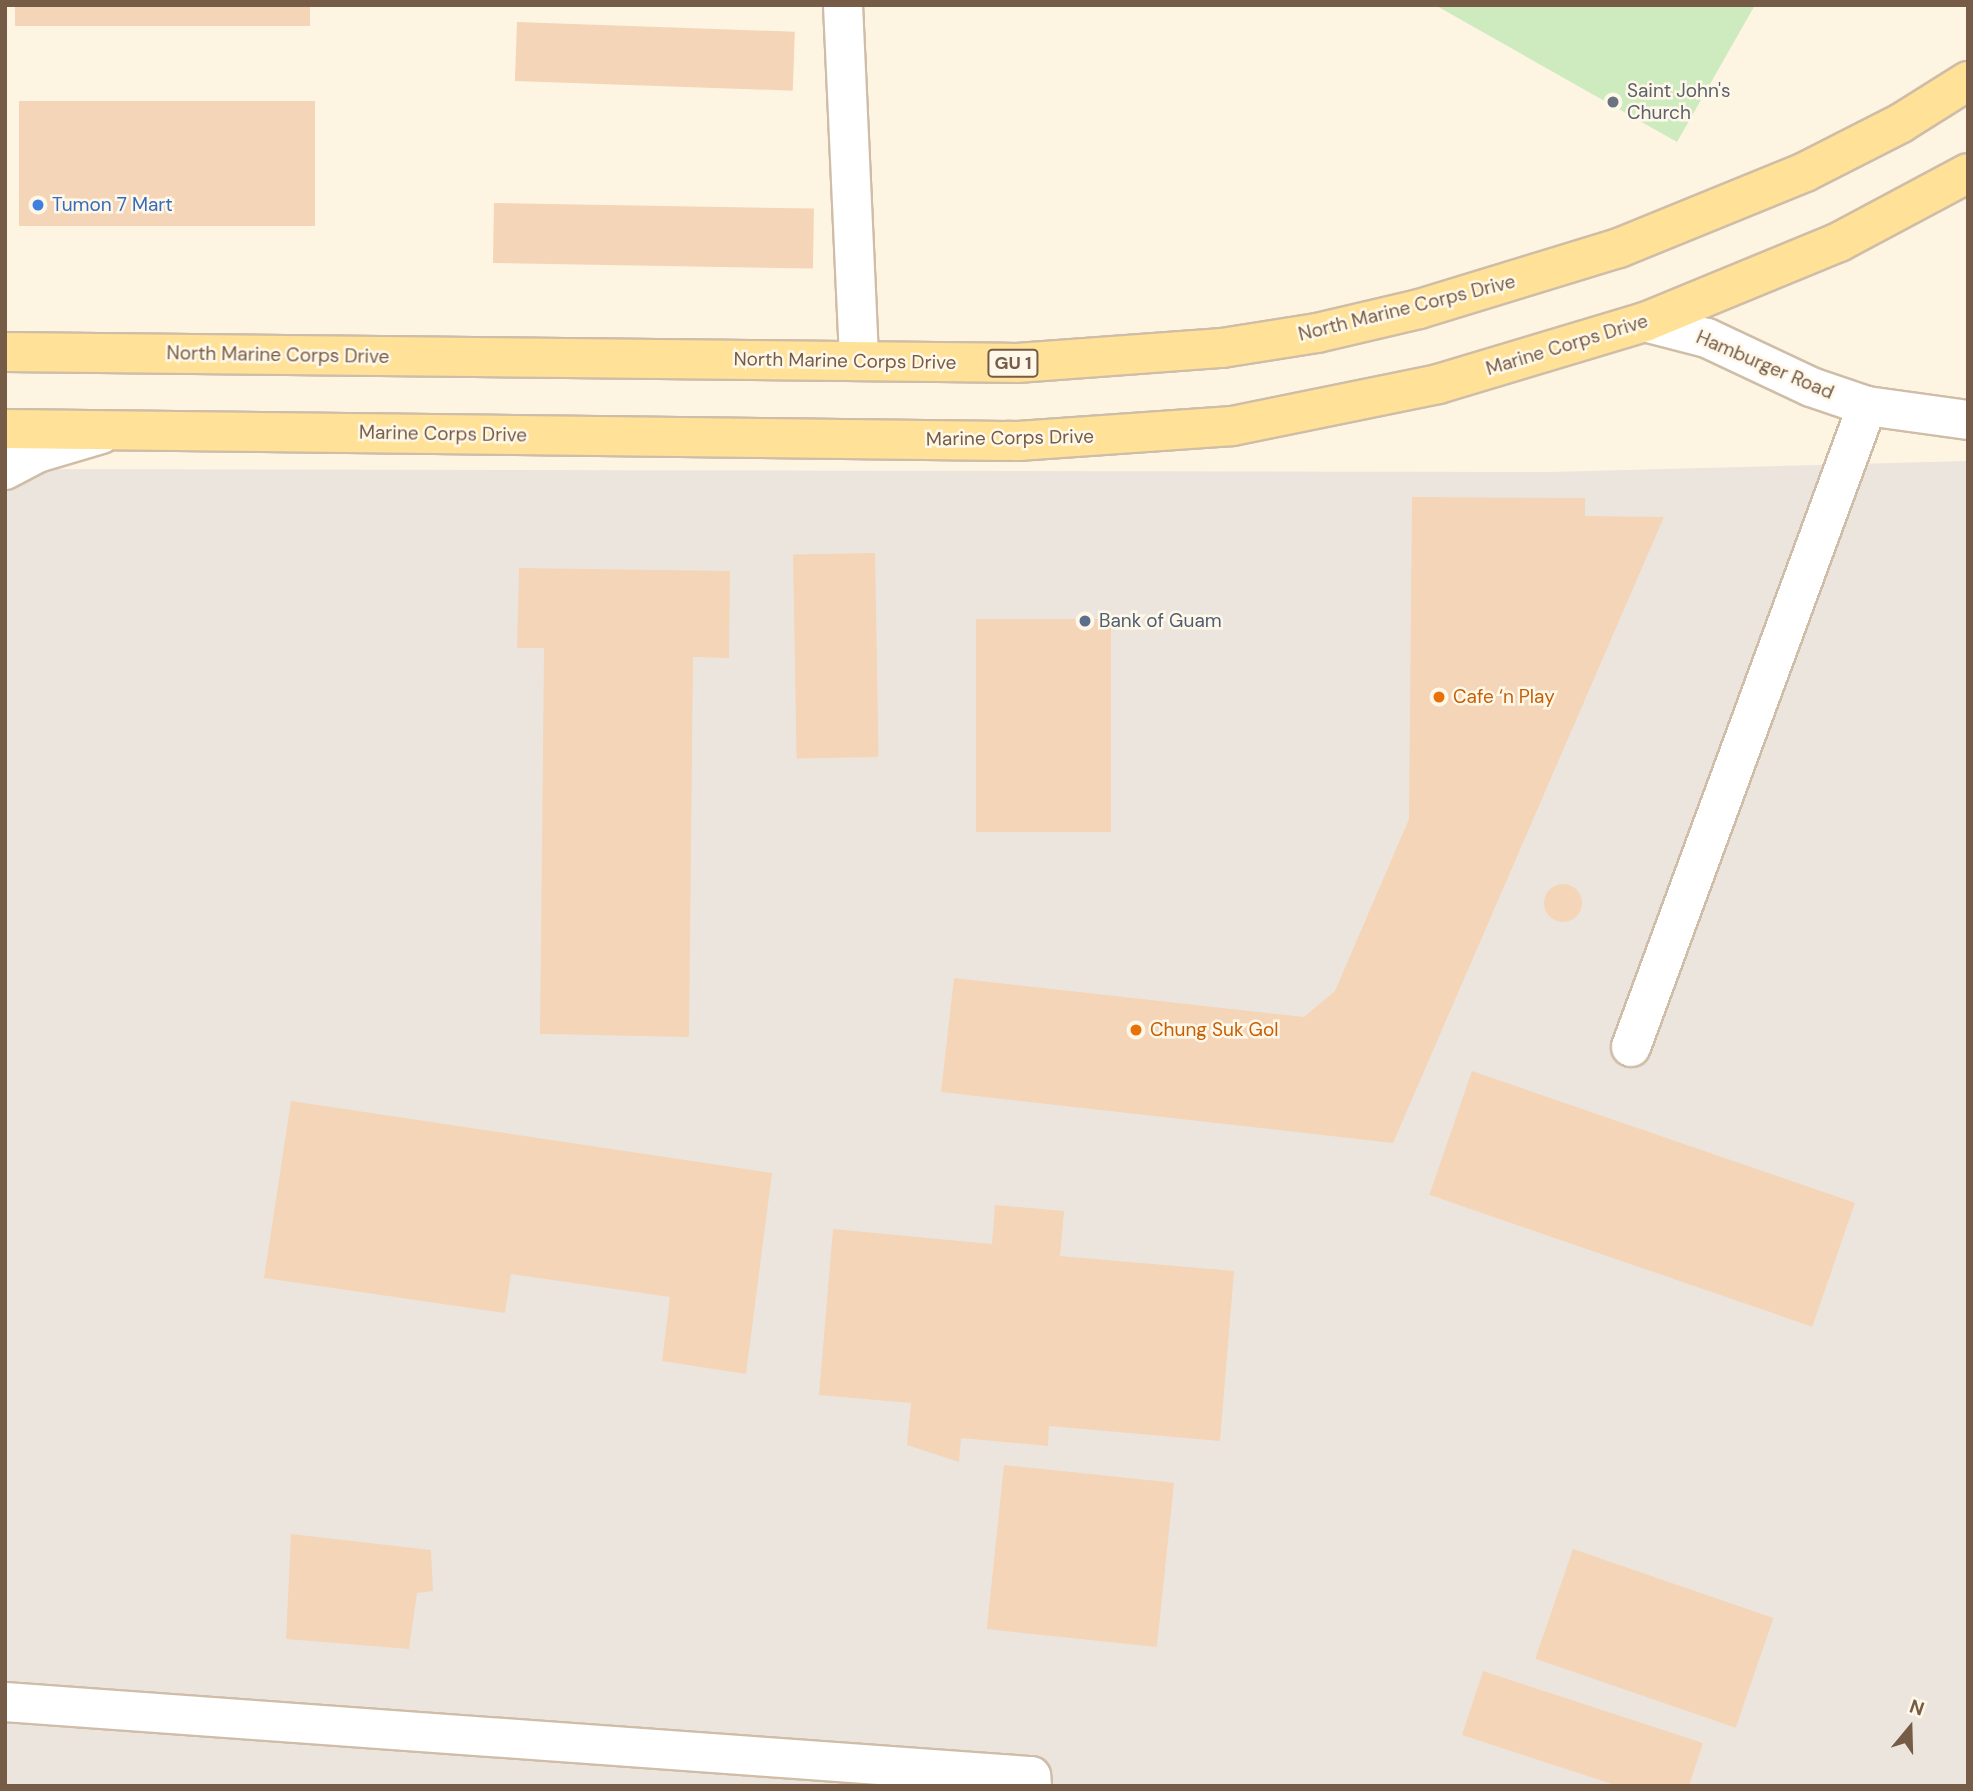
<!DOCTYPE html>
<meta charset="utf-8">
<style>
body{margin:0}
#map{position:relative;width:1973px;height:1791px;overflow:hidden;background:#fdf5e1;font-family:"DM Sans",sans-serif}
div>[style]{position:absolute}
.industrial>*{inset:0;background:#ece5dd}
.green>*{inset:0;background:#cdebbf}
.building>*{inset:0;background:#f4d5b8;transform-origin:0 0}
.round{border-radius:50%}
.roads{filter:drop-shadow(2px 0 #cfbda8) drop-shadow(-2px 0 #cfbda8) drop-shadow(0 2px #cfbda8) drop-shadow(0 -2px #cfbda8)}
.minor>*{height:38px;margin:-19px;padding:0 19px;transform-origin:19px;border-radius:19px;background:#fff}
.major>*{height:38px;margin:-19px;padding:0 19px;transform-origin:19px;border-radius:19px;background:#ffe297}
.dots>*{width:19px;height:19px;translate:-50% -50%;box-sizing:border-box;border:4px solid #fff8e9;border-radius:50%}
span{translate:-50% -50%;white-space:nowrap;text-align:center;line-height:1.15;-webkit-text-stroke:5px #fff8e9;paint-order:stroke}
.shield-label span{padding:2px 5px;background:#fff8e9;border:2px solid;border-radius:5px;-webkit-text-stroke-width:0}
.shield-label{font-size:18px;color:#765c47;font-weight:700}
.worship-label{font-size:19px;color:#5b616d}
.left{translate:0 -50%;text-align:left}
.shop-label{font-size:19px;color:#366cbe}
.street-label{font-size:19px;color:#765c47}
.service-label{font-size:19px;color:#4e5e75}
.food-label{font-size:19px;color:#c56008}
.frame{position:absolute;inset:0;border:7px solid #765c47;pointer-events:none}
.north{position:absolute;left:1875px;top:1693px;width:70px;height:70px;-webkit-text-stroke:5px #fff8e9;paint-order:stroke;rotate:19deg;font-size:19px;font-weight:700;line-height:28px;text-align:center;color:#765c47}
.north::after{content:'';display:block;margin:auto;width:24px;height:32px;background:#765c47;clip-path:polygon(50% 0,100% 100%,50% 72%,0 100%)}
</style>
<div id="map">
<div class="industrial">
<div style="clip-path:polygon(1968px 461px,1968px 1786px,5px 1786px,5px 469px,1549px 472px)"></div>
</div>
<div class="green">
<div style="clip-path:polygon(1435px 5px,1755px 5px,1677px 142px)"></div>
</div>
<div class="building">
<div style="left:15px;top:5px;width:295px;height:21px"></div>
<div style="left:517px;top:22px;width:278px;height:59px;rotate:2deg"></div>
<div style="left:315px;top:101px;width:125px;height:296px;rotate:90deg"></div>
<div style="left:494px;top:203px;width:320px;height:60px;rotate:1deg"></div>
<div style="clip-path:polygon(1412px 497px,1585px 498px,1585px 516px,1664px 517px,1393px 1143px,941px 1092px,954px 978px,1304px 1017px,1335px 991px,1409px 819px)"></div>
<div style="left:875px;top:553px;width:204px;height:82px;rotate:89deg"></div>
<div style="clip-path:polygon(519px 568px,730px 571px,729px 658px,693px 657px,689px 1037px,540px 1034px,544px 648px,517px 648px)"></div>
<div style="left:976px;top:619px;width:135px;height:213px"></div>
<div class="round" style="left:1544px;top:884px;width:38px;height:38px"></div>
<div style="left:1472px;top:1071px;width:405px;height:131px;rotate:19deg"></div>
<div style="clip-path:polygon(291px 1101px,772px 1173px,746px 1374px,662px 1361px,670px 1297px,511px 1274px,505px 1313px,264px 1278px)"></div>
<div style="clip-path:polygon(995px 1205px,1064px 1211px,1060px 1256px,1234px 1271px,1220px 1441px,1049px 1426px,1048px 1446px,961px 1438px,959px 1462px,907px 1445px,911px 1403px,819px 1395px,833px 1229px,992px 1244px)"></div>
<div style="left:1004px;top:1465px;width:171px;height:165px;rotate:6deg"></div>
<div style="clip-path:polygon(291px 1534px,431px 1550px,433px 1591px,417px 1593px,409px 1649px,286px 1639px)"></div>
<div style="left:1573px;top:1549px;width:212px;height:116px;rotate:19deg"></div>
<div style="clip-path:polygon(1483px 1671px,1703px 1743px,1689px 1786px,1618px 1786px,1462px 1735px)"></div>
</div>
<div class="roads">
<div class="minor">
<div style="left:843px;top:5px;width:356px;rotate:87.4deg"></div>
<div style="left:1645px;top:322px;width:64px;rotate:14.5deg"></div>
<div style="left:1707px;top:338px;width:115px;rotate:25.2deg"></div>
<div style="left:1811px;top:387px;width:59px;rotate:18.7deg"></div>
<div style="left:1867px;top:406px;width:102px;rotate:7.9deg"></div>
<div style="left:5px;top:470px;width:36px;rotate:-28deg"></div>
<div style="left:37px;top:453px;width:67px;rotate:-16.5deg"></div>
<div style="left:1631px;top:1047px;width:683px;rotate:-69.79deg"></div>
<div style="left:5px;top:1702px;width:1029px;rotate:4.13deg"></div>
<div style="left:1031px;top:1776px;width:10px;rotate:84deg"></div>
</div>
<div class="major">
<div style="left:5px;top:352px;width:1012px;rotate:0.62deg"></div>
<div style="left:1017px;top:363px;width:206px;rotate:-4.2deg"></div>
<div style="left:1222px;top:348px;width:96px;rotate:-9deg"></div>
<div style="left:1317px;top:333px;width:105px;rotate:-13.2deg"></div>
<div style="left:1419px;top:309px;width:209px;rotate:-17deg"></div>
<div style="left:1619px;top:248px;width:201px;rotate:-22.2deg"></div>
<div style="left:1805px;top:172px;width:108px;rotate:-27deg"></div>
<div style="left:1901px;top:123px;width:79px;rotate:-32.1deg"></div>
<div style="left:5px;top:429px;width:1013px;rotate:0.68deg"></div>
<div style="left:1018px;top:441px;width:215px;rotate:-4deg"></div>
<div style="left:1232px;top:426px;width:210px;rotate:-11.5deg"></div>
<div style="left:1438px;top:384px;width:216px;rotate:-16.7deg"></div>
<div style="left:1645px;top:322px;width:210px;rotate:-22.4deg"></div>
<div style="left:1839px;top:242px;width:146px;rotate:-28.1deg"></div>
</div>
</div>
<div class="dots">
<div style="left:1613px;top:102px;background:#6b7280"></div>
<div style="left:38px;top:205px;background:#3f7fe0"></div>
<div style="left:1085px;top:621px;background:#5c6f8a"></div>
<div style="left:1439px;top:697px;background:#e8710a"></div>
<div style="left:1136px;top:1030px;background:#e8710a"></div>
</div>
<div class="shield-label">
<span style="left:1013px;top:363px">GU 1</span>
</div>
<div class="worship-label">
<span class="left" style="left:1627px;top:102px">Saint John's<br>Church</span>
</div>
<div class="shop-label">
<span class="left" style="left:52px;top:205px">Tumon 7 Mart</span>
</div>
<div class="street-label">
<span style="left:1407px;top:308px;rotate:-14deg">North Marine Corps Drive</span>
<span style="left:1567px;top:345px;rotate:-17deg">Marine Corps Drive</span>
<span style="left:278px;top:355px;rotate:1deg">North Marine Corps Drive</span>
<span style="left:845px;top:361px;rotate:1deg">North Marine Corps Drive</span>
<span style="left:1765px;top:365px;rotate:23deg">Hamburger Road</span>
<span style="left:443px;top:434px;rotate:1deg">Marine Corps Drive</span>
<span style="left:1010px;top:438px;rotate:-1deg">Marine Corps Drive</span>
</div>
<div class="service-label">
<span class="left" style="left:1099px;top:621px">Bank of Guam</span>
</div>
<div class="food-label">
<span class="left" style="left:1453px;top:697px">Cafe ‘n Play</span>
<span class="left" style="left:1150px;top:1030px">Chung Suk Gol</span>
</div>
<div class="frame"></div>
<div class="north">N</div>
</div>
